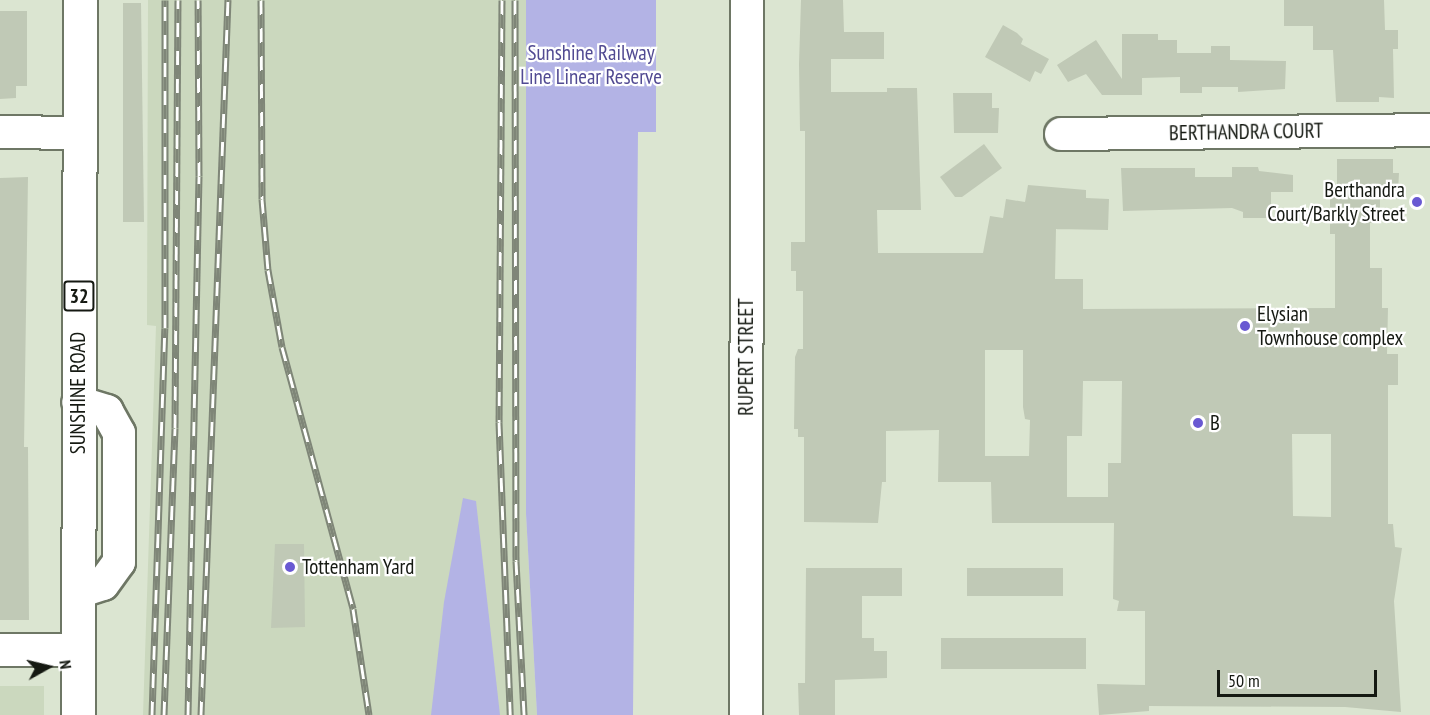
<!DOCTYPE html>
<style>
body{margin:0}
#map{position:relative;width:1430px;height:715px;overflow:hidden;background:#dbe5d1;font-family:"PT Sans Narrow",sans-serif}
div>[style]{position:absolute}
.built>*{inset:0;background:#cbd8be;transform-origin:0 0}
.green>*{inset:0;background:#b3b3e5}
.building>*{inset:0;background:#c0c9b6;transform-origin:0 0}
.roads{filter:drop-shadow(2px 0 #6e7765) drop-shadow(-2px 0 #6e7765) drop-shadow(0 2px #6e7765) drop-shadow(0 -2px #6e7765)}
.minor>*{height:32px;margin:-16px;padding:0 16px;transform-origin:16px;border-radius:16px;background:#fff}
.major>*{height:33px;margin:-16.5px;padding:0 16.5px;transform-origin:16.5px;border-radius:16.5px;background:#fff}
.rail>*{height:7px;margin-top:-3.5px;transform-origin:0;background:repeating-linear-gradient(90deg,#fff 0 14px,#7f8678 0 28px);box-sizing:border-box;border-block:2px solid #7f8678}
.dots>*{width:16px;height:16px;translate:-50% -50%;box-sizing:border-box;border:3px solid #fff;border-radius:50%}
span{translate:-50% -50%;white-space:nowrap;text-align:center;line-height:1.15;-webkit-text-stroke:4.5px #fff;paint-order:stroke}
.shield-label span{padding:2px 4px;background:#fff;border:2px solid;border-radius:4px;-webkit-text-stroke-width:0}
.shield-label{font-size:20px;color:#151912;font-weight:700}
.park-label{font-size:21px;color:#514a92}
.street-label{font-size:21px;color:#151912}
.poi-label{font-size:21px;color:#151912}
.right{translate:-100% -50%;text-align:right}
.left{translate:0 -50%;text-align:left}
.north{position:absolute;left:18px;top:637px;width:60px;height:60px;-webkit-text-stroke:4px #fff;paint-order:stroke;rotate:82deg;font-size:16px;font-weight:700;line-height:24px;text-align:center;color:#151912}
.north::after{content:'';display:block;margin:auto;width:21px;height:27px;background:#151912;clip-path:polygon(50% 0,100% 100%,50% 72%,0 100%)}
.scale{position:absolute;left:1217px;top:670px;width:160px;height:27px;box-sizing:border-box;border:3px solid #151912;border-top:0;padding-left:8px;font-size:18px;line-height:21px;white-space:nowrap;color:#151912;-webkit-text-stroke:4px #fff;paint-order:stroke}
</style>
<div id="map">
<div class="built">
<div style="clip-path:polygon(148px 0,526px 0,526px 514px,537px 715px,143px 715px,156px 326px,147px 325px)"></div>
<div style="left:0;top:686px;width:44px;height:29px"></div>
</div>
<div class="green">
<div style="clip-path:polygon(526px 0,656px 0,656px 132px,638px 132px,633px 715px,537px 715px,526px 514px)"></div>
<div style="clip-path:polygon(463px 498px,476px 501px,500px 715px,431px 715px,444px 602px)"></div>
</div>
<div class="building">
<div style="clip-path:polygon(evenodd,801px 0,843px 0,844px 32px,884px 32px,884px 59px,831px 59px,831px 92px,887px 92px,887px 88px,917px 88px,921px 210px,877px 210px,878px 253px,983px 253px,990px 216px,1003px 218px,1006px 199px,1025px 202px,1028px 185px,1086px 190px,1086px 198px,1109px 199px,1108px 230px,1056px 229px,1055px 279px,1083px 279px,1083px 309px,1335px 308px,1335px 234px,1330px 234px,1330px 196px,1337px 196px,1337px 159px,1393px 159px,1393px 173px,1399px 173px,1398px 191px,1380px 191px,1380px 223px,1370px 223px,1370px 268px,1382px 268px,1382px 308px,1388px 308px,1387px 354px,1398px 354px,1398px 385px,1388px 385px,1388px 524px,1393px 524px,1395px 547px,1402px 548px,1394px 601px,1401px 712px,1345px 707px,1149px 706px,1149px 711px,1099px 715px,1097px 684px,1145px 685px,1145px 611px,1117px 611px,1119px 601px,1113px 599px,1114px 523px,992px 523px,991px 482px,938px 482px,939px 430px,886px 431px,886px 482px,882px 482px,878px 523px,804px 522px,804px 437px,798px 437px,798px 429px,794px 429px,795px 357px,798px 349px,803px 349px,803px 291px,796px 291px,796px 271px,791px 271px,791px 242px,805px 242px,805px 131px,800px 131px,799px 64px,801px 0,985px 350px,1023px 350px,1023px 407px,1025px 419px,1030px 420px,1029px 456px,985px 456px,985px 350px,801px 0,1083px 381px,1122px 381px,1121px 463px,1108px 463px,1108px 497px,1067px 497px,1067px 436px,1082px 436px,1083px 381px,801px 0,1292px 434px,1331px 434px,1331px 517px,1293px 516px,1292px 434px)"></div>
<div style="clip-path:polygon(1284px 0,1384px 0,1385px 30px,1398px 30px,1398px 49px,1393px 49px,1394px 98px,1379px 97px,1379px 102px,1336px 102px,1333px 50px,1313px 50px,1313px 26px,1284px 26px)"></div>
<div style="clip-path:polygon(123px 3px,141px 3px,144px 222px,123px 222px)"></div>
<div style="clip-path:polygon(0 11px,27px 11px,27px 86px,16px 86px,16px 98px,0 99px)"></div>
<div style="clip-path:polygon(1003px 25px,1017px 33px,1023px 39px,1021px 44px,1049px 59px,1041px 74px,1035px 71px,1030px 82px,985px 57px)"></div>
<div style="clip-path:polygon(1122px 34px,1158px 34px,1158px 40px,1177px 40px,1177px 53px,1211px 53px,1211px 46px,1230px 46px,1230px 60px,1286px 61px,1285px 89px,1238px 92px,1238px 87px,1202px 87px,1202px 93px,1180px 93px,1180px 77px,1142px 78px,1142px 95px,1102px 95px,1086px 74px,1068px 82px,1057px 65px,1096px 40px,1122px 79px)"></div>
<div style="clip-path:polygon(953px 93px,992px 93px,992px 108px,999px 108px,998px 133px,954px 133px)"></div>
<div style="clip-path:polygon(984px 144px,1002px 168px,962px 197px,955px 197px,940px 177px)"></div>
<div style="clip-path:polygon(1232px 167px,1258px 167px,1259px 171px,1293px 175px,1293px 192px,1271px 192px,1271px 218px,1243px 218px,1243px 212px,1232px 208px,1123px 211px,1121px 168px,1195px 168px,1195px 177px,1232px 177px)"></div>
<div style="clip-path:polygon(28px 177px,24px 447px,28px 447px,29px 620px,0 620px,0 178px)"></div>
<div style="clip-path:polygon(275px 544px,304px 544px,305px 627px,271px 628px)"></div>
<div style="clip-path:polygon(806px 568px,902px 568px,902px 596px,862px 596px,862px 638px,874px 638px,874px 651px,887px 651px,887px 678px,835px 680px,835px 715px,799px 715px,798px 683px,805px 683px)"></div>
<div style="left:967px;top:568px;width:96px;height:28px"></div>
<div style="left:941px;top:638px;width:145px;height:31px"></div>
</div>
<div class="roads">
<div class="minor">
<div style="left:0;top:132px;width:79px;rotate:0.7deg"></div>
<div style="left:1061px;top:134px;width:369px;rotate:-0.6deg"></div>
<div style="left:78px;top:592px;width:26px;rotate:-18deg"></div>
<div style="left:103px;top:584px;width:27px;rotate:-54deg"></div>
<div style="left:119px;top:562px;width:129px;rotate:-90deg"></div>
<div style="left:119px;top:433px;width:25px;rotate:-119deg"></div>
<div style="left:107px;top:411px;width:30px;rotate:-163deg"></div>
<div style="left:0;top:650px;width:78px"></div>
<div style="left:746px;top:715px;width:715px;rotate:-89.92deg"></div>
</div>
<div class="major">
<div style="left:78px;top:715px;width:715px;rotate:-89.84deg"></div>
</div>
</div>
<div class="rail">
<div style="left:261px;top:0;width:199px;rotate:89.7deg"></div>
<div style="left:262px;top:199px;width:71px;rotate:85.2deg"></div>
<div style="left:268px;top:270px;width:78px;rotate:79.7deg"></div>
<div style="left:282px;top:347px;width:271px;rotate:74.8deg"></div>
<div style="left:353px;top:609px;width:107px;rotate:81.4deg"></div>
<div style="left:502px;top:0;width:422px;rotate:90.4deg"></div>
<div style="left:499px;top:422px;width:293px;rotate:87.8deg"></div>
<div style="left:515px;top:0;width:561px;rotate:89.9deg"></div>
<div style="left:516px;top:561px;width:154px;rotate:87deg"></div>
<div style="left:152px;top:715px;width:387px;rotate:-88.1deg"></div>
<div style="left:165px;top:328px;width:328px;rotate:-90deg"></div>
<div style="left:164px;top:715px;width:287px;rotate:-87.8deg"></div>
<div style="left:175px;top:428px;width:428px;rotate:-89.6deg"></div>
<div style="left:188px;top:715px;width:539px;rotate:-88.83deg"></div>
<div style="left:199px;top:176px;width:176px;rotate:-90.3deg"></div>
<div style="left:201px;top:715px;width:716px;rotate:-87.84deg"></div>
</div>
<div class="dots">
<div style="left:1417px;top:202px;background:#6959d2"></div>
<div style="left:1245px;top:326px;background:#6959d2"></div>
<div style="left:1198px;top:423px;background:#6959d2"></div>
<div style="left:290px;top:567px;background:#6959d2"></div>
</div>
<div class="shield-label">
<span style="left:79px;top:296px">32</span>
</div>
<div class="park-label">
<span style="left:591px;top:65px">Sunshine Railway<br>Line Linear Reserve</span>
</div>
<div class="street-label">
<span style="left:1246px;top:132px;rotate:-1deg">BERTHANDRA COURT</span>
<span style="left:746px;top:357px;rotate:-90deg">RUPERT STREET</span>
<span style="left:78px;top:393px;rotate:-90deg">SUNSHINE ROAD</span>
</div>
<div class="poi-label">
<span class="right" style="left:1405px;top:202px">Berthandra<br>Court/Barkly Street</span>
<span class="left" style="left:1257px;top:326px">Elysian<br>Townhouse complex</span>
<span class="left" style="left:1210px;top:423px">B</span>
<span class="left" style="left:302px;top:567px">Tottenham Yard</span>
</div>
<div class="north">N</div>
<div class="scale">50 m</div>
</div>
